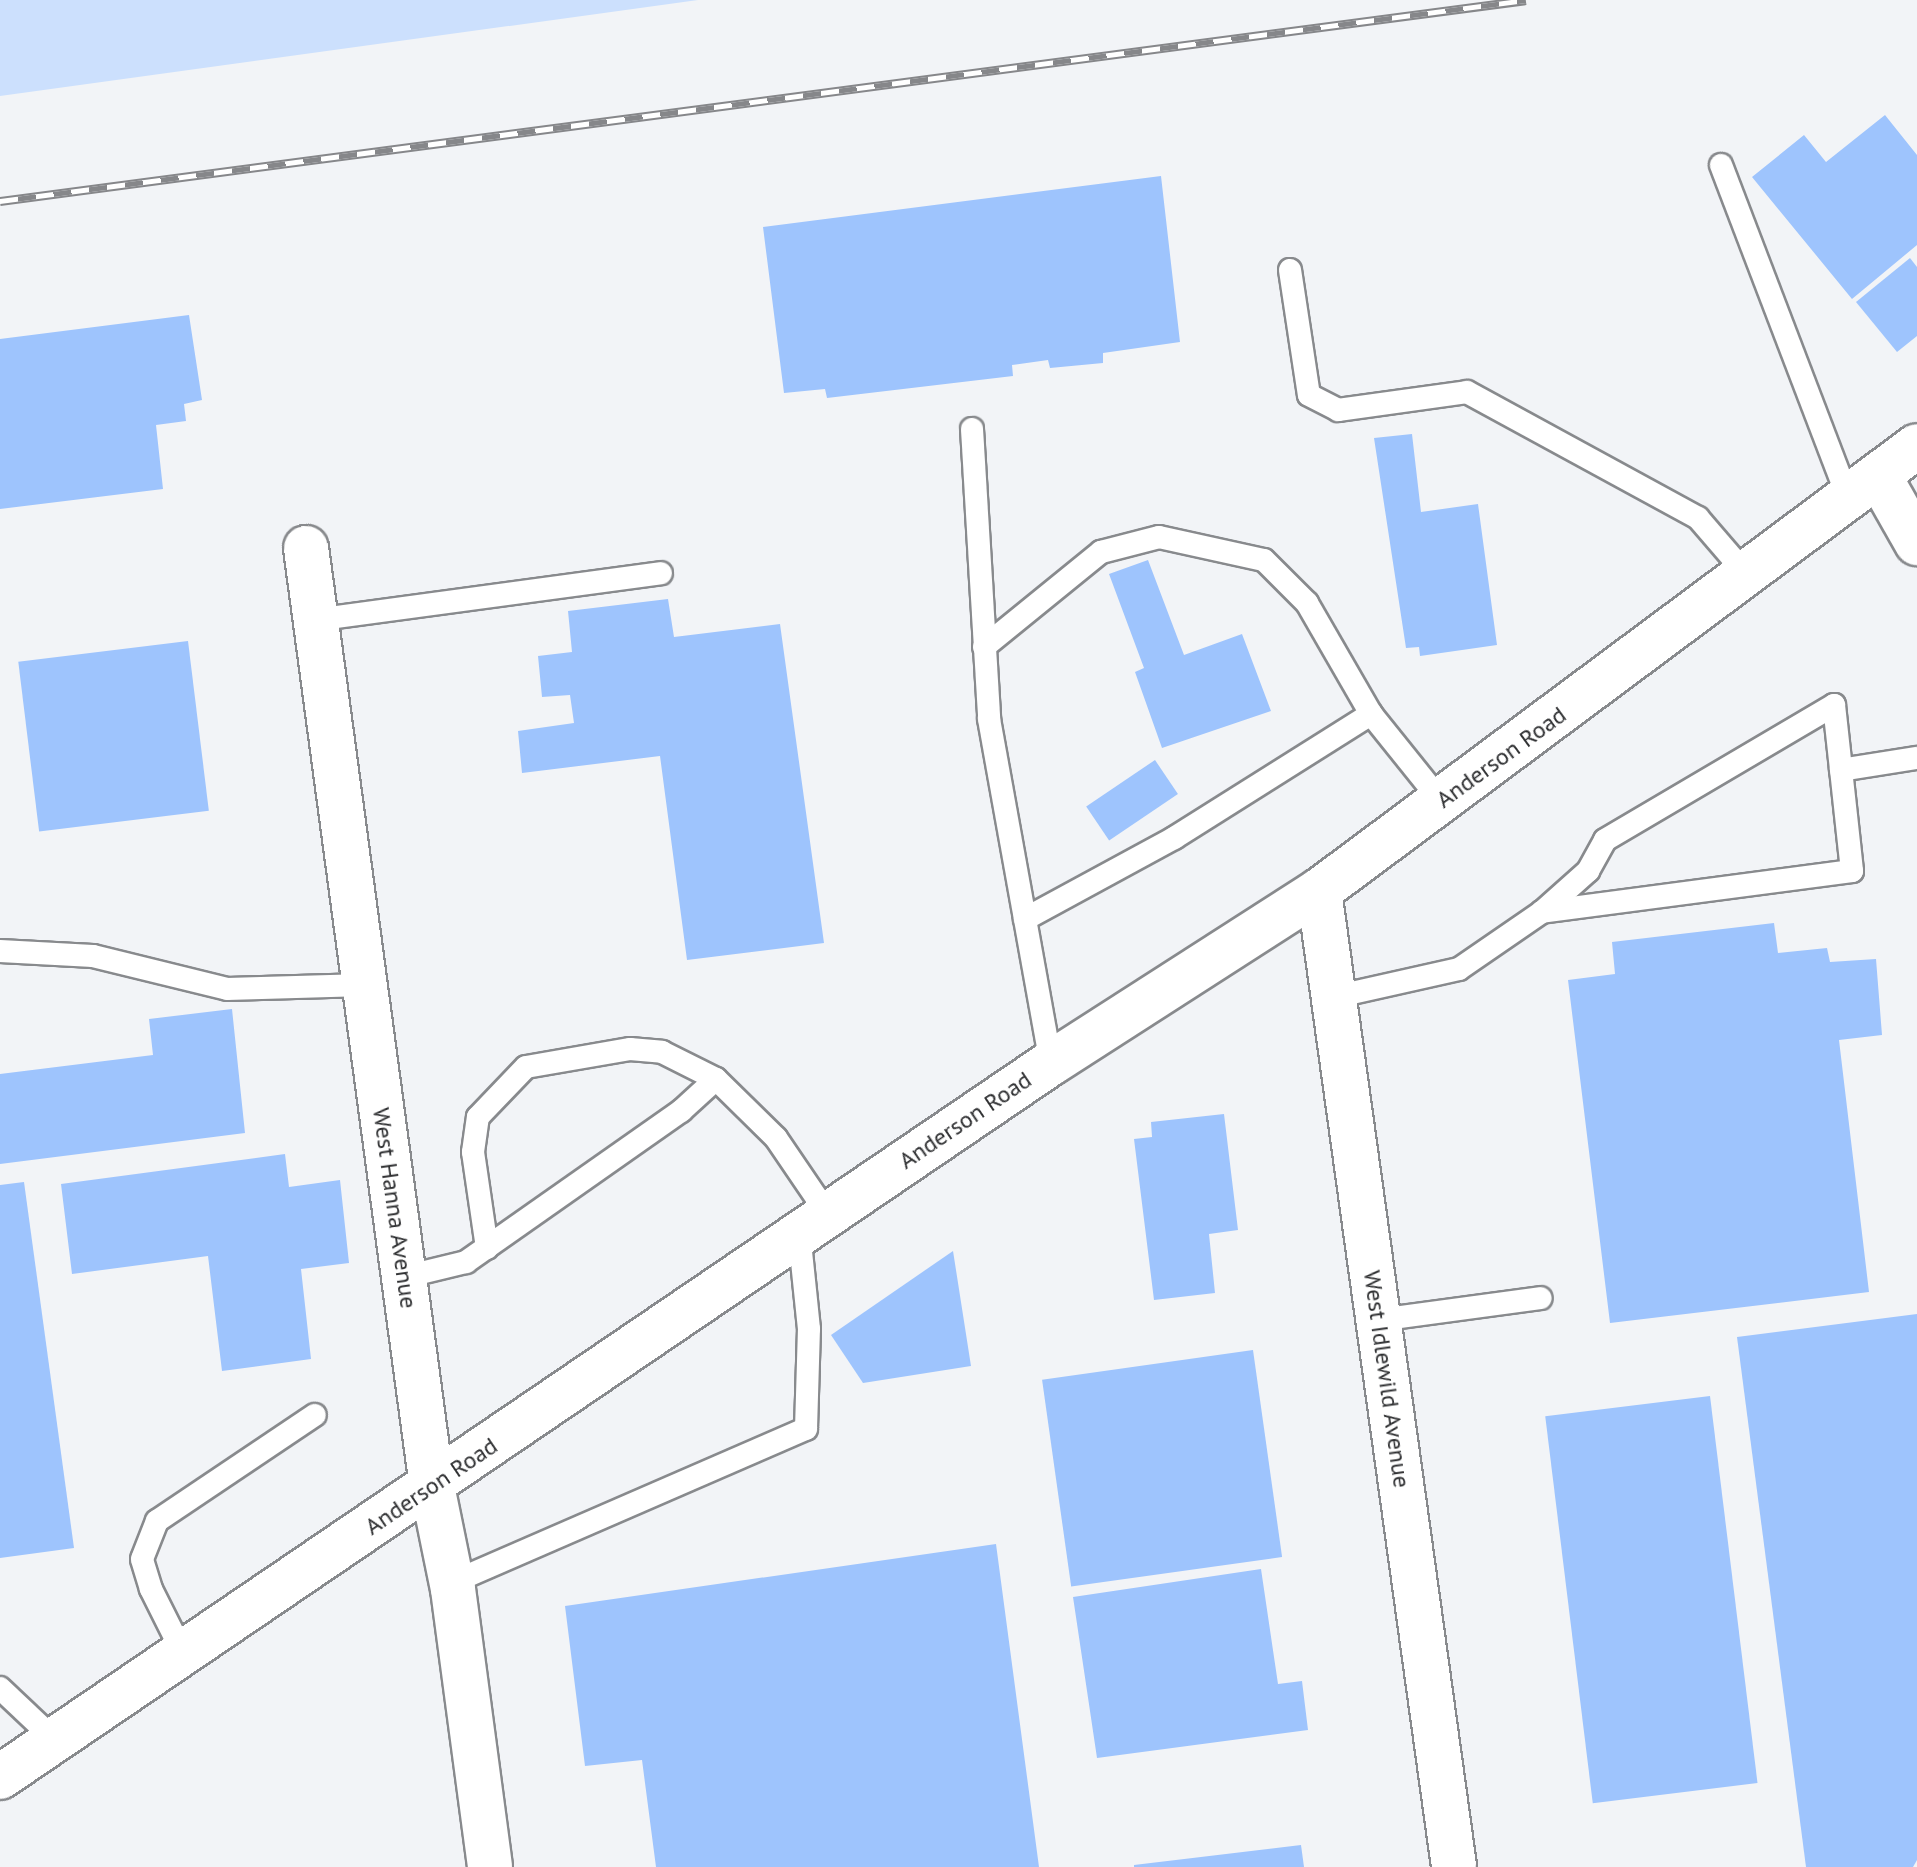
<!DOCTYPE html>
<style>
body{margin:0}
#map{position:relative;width:1917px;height:1867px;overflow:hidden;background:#f2f4f7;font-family:"PT Sans",sans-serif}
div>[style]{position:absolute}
.green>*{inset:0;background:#cce0fd}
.building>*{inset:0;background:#9ec4fd;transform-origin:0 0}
.roads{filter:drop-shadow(2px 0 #888a8d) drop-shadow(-2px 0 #888a8d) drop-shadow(0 2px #888a8d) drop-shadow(0 -2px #888a8d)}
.service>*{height:22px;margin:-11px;padding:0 11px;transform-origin:11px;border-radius:11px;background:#fff}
.minor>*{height:44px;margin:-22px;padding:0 22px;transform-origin:22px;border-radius:22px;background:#fff}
.tertiary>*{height:44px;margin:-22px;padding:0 22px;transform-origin:22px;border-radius:22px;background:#fff}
.rail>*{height:9px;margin-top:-4.5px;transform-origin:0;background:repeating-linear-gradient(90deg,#fff 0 18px,#86878a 0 36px);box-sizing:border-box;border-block:2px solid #86878a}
span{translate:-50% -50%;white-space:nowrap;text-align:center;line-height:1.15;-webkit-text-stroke:6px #fff;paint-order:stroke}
.street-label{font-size:24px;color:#2d2e30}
</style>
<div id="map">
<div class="green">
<div style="clip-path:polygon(0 0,698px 0,0 96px)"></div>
</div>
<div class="building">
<div style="clip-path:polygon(1885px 115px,1917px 155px,1917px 245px,1852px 299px,1752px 177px,1804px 135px,1826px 162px)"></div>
<div style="clip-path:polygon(1161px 176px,1180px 342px,1103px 353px,1103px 363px,1050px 368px,1048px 360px,1012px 365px,1013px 376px,827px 398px,825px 389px,784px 393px,763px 227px)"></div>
<div style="clip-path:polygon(1910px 258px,1917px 267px,1917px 336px,1897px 352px,1856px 302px)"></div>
<div style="clip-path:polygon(189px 315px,202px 400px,184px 404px,186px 421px,156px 425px,163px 489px,0 509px,0 339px)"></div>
<div style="clip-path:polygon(1412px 434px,1421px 512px,1478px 504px,1497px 645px,1420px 656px,1419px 647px,1406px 648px,1374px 438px)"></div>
<div style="clip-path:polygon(1148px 560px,1184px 655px,1242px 634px,1271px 711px,1162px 748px,1135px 672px,1144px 668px,1109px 574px)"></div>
<div style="clip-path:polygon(668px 599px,674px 637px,780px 624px,824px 943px,687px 960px,660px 756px,522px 773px,518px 731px,574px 723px,570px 695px,542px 697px,538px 656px,572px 652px,568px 611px)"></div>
<div style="left:188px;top:641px;width:171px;height:171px;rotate:83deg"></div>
<div style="left:1155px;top:760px;width:41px;height:83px;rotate:56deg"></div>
<div style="clip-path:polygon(1774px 923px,1778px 953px,1827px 948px,1830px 962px,1876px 959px,1882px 1035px,1839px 1040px,1869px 1292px,1610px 1323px,1568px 980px,1615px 974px,1612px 942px)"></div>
<div style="clip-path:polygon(232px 1009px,245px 1133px,0 1164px,0 1074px,153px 1055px,149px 1019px)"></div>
<div style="clip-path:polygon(1224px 1114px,1238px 1230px,1209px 1234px,1215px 1293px,1154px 1300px,1134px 1139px,1152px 1137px,1151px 1122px)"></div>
<div style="clip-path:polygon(285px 1154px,289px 1187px,340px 1180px,349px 1263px,301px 1269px,311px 1359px,222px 1371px,208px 1256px,72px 1274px,61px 1184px)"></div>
<div style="clip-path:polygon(24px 1182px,74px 1548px,0 1558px,0 1185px)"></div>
<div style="clip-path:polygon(953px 1251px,971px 1366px,863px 1383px,831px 1335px)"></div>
<div style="clip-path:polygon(1917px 1314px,1917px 1860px,1913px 1867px,1806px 1867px,1737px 1337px)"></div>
<div style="left:1253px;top:1350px;width:209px;height:213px;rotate:82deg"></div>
<div style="left:1710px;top:1396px;width:390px;height:166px;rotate:83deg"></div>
<div style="clip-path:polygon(996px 1544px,1039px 1867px,656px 1867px,642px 1760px,585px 1766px,565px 1606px)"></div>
<div style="clip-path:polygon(1261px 1569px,1278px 1684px,1302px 1681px,1308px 1730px,1097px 1758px,1073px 1597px)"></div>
<div style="clip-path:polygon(1301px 1845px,1304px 1867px,1134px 1867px,1134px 1865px)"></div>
</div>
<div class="roads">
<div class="service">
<div style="left:1721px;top:165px;width:359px;rotate:69.1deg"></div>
<div style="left:1290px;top:270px;width:126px;rotate:81.4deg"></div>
<div style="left:1309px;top:395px;width:33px;rotate:27deg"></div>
<div style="left:1338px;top:410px;width:130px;rotate:-7.9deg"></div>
<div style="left:1467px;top:392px;width:263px;rotate:28.6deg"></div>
<div style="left:1698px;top:518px;width:75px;rotate:49.3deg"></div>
<div style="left:972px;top:429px;width:290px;rotate:86.6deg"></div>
<div style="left:989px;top:719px;width:350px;rotate:79.8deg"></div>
<div style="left:315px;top:620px;width:349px;rotate:-7.7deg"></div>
<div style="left:984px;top:647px;width:151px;rotate:-39.1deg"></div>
<div style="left:1101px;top:552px;width:60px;rotate:-14.5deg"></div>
<div style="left:1159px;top:537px;width:107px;rotate:12.4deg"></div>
<div style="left:1264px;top:560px;width:61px;rotate:45deg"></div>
<div style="left:1307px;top:603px;width:128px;rotate:60deg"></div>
<div style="left:1371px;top:714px;width:112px;rotate:51.2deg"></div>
<div style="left:1841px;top:770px;width:77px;rotate:-9deg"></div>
<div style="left:1025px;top:919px;width:170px;rotate:-28.5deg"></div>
<div style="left:1174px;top:838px;width:233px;rotate:-32.2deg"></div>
<div style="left:0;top:951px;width:93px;rotate:3.1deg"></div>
<div style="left:93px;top:956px;width:138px;rotate:13.8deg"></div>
<div style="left:227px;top:989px;width:138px;rotate:-1.7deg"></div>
<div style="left:1334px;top:997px;width:128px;rotate:-12.6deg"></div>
<div style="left:1459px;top:969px;width:101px;rotate:-34.5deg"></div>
<div style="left:1542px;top:912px;width:62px;rotate:-41.7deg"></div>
<div style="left:1588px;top:871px;width:35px;rotate:-61deg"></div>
<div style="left:1605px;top:840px;width:266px;rotate:-30.5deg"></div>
<div style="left:1834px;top:705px;width:167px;rotate:83.8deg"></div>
<div style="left:1852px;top:871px;width:313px;rotate:172.5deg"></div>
<div style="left:487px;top:1248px;width:97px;rotate:-98.3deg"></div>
<div style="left:473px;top:1152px;width:35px;rotate:-82deg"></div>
<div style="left:478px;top:1117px;width:69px;rotate:-46.2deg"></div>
<div style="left:526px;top:1067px;width:106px;rotate:-9.8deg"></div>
<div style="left:630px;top:1049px;width:32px;rotate:5deg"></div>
<div style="left:662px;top:1052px;width:60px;rotate:26.6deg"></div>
<div style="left:716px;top:1079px;width:84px;rotate:44.5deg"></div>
<div style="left:776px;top:1138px;width:91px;rotate:55.8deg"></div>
<div style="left:404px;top:1277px;width:64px;rotate:-13.6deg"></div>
<div style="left:466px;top:1262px;width:263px;rotate:-35.1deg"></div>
<div style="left:681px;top:1111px;width:47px;rotate:-42.4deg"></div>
<div style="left:1379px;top:1320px;width:163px;rotate:-7.7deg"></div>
<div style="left:451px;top:1583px;width:387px;rotate:-23.5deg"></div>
<div style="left:806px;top:1429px;width:100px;rotate:-88.3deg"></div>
<div style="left:809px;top:1329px;width:98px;rotate:-95.9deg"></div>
<div style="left:183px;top:1653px;width:72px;rotate:-116.6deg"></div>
<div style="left:151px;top:1589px;width:31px;rotate:-107deg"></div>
<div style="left:142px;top:1559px;width:41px;rotate:-68.5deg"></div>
<div style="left:157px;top:1521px;width:190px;rotate:-33.9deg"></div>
<div style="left:0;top:1688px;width:76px;rotate:43.4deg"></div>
</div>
<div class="minor">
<div style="left:1880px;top:478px;width:75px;rotate:60.4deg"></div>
<div style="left:306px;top:548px;width:946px;rotate:82.35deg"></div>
<div style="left:432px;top:1486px;width:105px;rotate:78.5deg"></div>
<div style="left:453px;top:1589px;width:280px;rotate:82.4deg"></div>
<div style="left:1319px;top:891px;width:985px;rotate:82.12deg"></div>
</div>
<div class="tertiary">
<div style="left:0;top:1777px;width:1271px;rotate:-34.19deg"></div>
<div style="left:1051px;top:1063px;width:318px;rotate:-32.7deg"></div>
<div style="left:1319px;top:891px;width:745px;rotate:-36.65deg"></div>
</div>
</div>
<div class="rail">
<div style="left:0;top:201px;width:1539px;rotate:-7.5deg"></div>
</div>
<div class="street-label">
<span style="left:1501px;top:757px;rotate:-36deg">Anderson Road</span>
<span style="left:965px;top:1120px;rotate:-34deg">Anderson Road</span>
<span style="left:395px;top:1208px;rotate:82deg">West Hanna Avenue</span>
<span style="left:1387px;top:1379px;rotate:82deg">West Idlewild Avenue</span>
<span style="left:431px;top:1486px;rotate:-34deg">Anderson Road</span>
</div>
</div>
